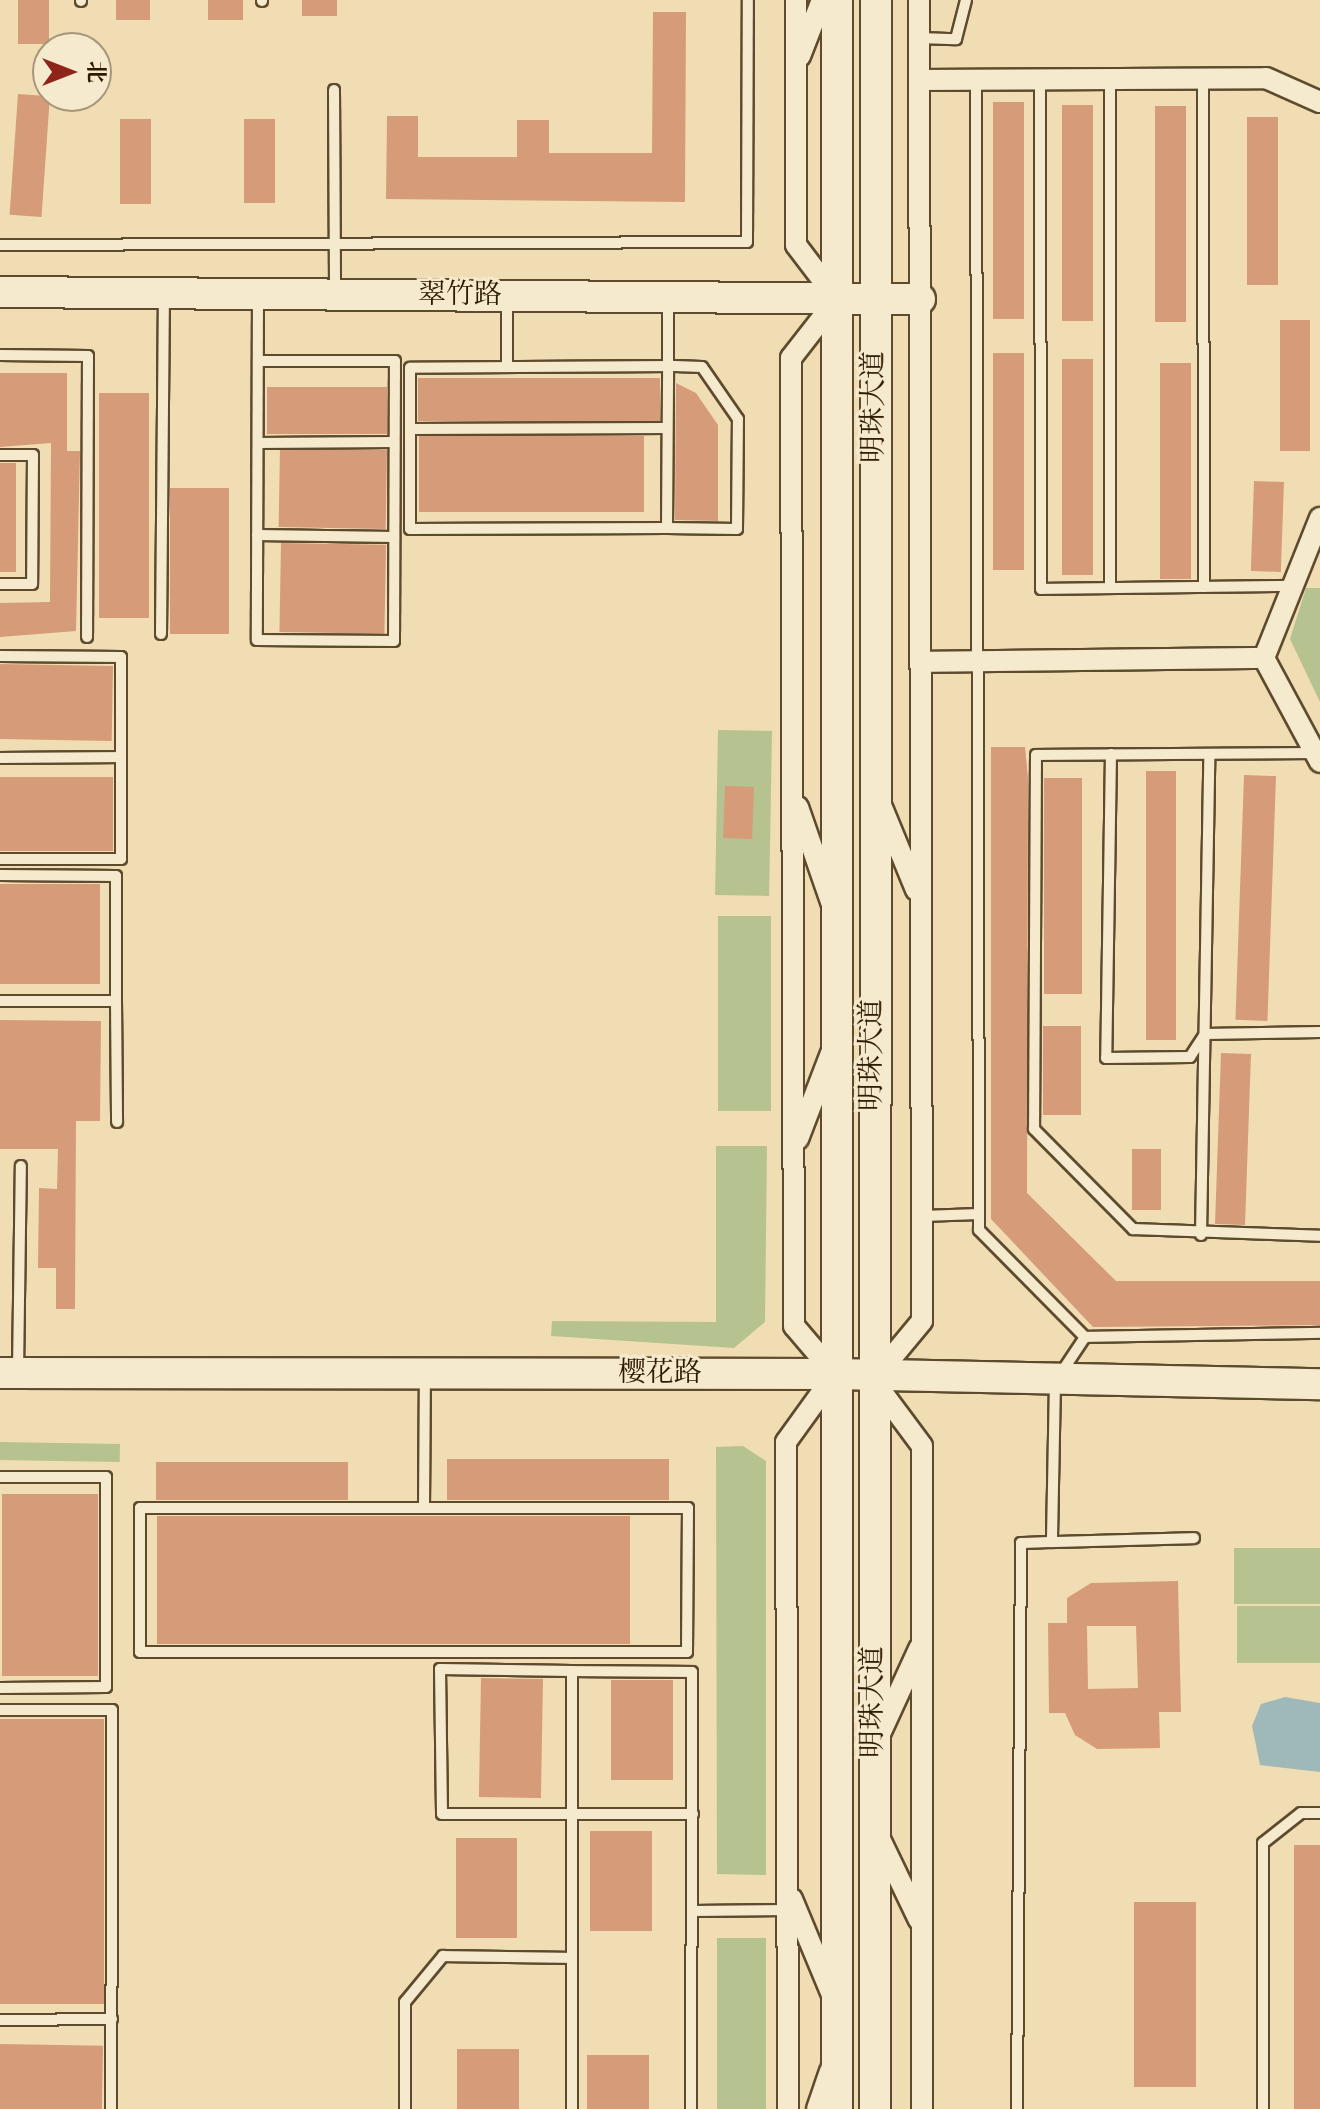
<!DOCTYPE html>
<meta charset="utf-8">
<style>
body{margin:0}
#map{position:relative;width:1320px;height:2109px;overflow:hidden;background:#f0ddb3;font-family:Vollkorn,"Noto Serif SC",serif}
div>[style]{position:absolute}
.green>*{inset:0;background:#b6c28f;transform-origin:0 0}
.water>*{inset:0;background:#9eb9b7}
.building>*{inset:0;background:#d69b78;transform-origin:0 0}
.roads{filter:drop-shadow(2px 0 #5e4b2e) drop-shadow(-2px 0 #5e4b2e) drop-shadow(0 2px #5e4b2e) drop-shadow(0 -2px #5e4b2e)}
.lane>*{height:10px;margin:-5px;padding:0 5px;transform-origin:5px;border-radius:5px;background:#f5e9ce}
.street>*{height:20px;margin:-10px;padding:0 10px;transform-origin:10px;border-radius:10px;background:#f5e9ce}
.secondary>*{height:30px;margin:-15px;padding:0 15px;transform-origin:15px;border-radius:15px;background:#f5e9ce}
span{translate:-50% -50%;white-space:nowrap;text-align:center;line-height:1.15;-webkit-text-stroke:6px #f5e9ce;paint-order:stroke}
.street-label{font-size:28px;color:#2d1a01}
.north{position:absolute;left:32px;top:32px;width:80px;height:80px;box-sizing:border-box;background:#f5e9ce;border:2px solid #a5967c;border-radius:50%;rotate:90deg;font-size:22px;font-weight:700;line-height:32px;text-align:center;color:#2d1a01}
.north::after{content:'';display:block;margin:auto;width:28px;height:36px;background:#8f2418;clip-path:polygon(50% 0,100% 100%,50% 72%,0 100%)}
</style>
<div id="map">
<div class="green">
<div style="clip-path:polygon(1306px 588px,1320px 588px,1320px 702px,1290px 639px)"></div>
<div style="left:718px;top:730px;width:54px;height:165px;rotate:1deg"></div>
<div style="left:718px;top:916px;width:53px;height:195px"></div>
<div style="clip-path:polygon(716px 1146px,767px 1146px,765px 1322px,734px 1348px,551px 1336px,552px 1321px,716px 1322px)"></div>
<div style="left:0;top:1442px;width:120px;height:18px;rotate:1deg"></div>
<div style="clip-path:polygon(743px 1446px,766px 1461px,766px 1875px,717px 1874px,716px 1447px)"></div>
<div style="left:1320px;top:1548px;width:56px;height:86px;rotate:90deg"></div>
<div style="left:1320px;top:1606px;width:57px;height:83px;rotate:90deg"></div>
<div style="left:717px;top:1938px;width:49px;height:171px"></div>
</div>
<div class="water">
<div style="clip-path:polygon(1285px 1697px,1320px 1703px,1320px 1772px,1260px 1765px,1252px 1726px,1261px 1704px)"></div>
</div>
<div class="building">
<div style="left:18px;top:0;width:31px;height:44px"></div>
<div style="left:116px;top:0;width:34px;height:20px"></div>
<div style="left:208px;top:0;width:35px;height:20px"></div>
<div style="left:302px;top:0;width:35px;height:16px"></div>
<div style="clip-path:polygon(653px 12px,686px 12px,685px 202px,386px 199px,387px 116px,418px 116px,418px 157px,517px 157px,517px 120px,549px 120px,549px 153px,652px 153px)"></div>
<div style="left:18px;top:94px;width:32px;height:121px;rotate:4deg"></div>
<div style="left:993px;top:102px;width:31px;height:217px"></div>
<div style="left:1062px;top:105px;width:31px;height:216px"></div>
<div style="left:1155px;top:106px;width:31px;height:216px"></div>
<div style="left:1247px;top:117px;width:31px;height:168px"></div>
<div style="left:120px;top:119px;width:31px;height:85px"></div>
<div style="left:244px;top:119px;width:31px;height:84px"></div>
<div style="left:1310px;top:320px;width:131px;height:30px;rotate:90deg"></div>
<div style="left:993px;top:353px;width:31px;height:217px"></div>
<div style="left:1062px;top:359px;width:31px;height:216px"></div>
<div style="left:1160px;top:363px;width:31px;height:216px"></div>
<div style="clip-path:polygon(0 373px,67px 373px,67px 451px,80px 451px,76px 631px,0 637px,0 603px,50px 602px,51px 443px,0 447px)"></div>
<div style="left:418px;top:378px;width:242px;height:43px"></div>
<div style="clip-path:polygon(676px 383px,696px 393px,718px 425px,718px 521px,675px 520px)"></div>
<div style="left:267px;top:387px;width:120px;height:47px"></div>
<div style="left:99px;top:393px;width:50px;height:225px"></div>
<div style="left:644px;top:436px;width:76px;height:225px;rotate:90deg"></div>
<div style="left:387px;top:450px;width:79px;height:107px;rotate:91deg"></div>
<div style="left:0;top:463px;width:16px;height:109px"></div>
<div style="left:1254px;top:481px;width:30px;height:90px;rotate:2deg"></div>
<div style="left:170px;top:488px;width:59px;height:146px"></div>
<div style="left:281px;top:543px;width:105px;height:89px;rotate:1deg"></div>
<div style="left:0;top:664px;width:113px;height:75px;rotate:1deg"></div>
<div style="clip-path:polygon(991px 747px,1025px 747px,1028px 778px,1027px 1193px,1116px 1281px,1320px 1281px,1320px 1325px,1093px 1327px,991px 1219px)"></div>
<div style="left:1146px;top:771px;width:30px;height:269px"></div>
<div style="left:1244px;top:775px;width:32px;height:245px;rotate:2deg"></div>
<div style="left:0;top:777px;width:113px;height:74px"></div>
<div style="left:1044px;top:778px;width:38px;height:216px"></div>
<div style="left:725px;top:786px;width:29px;height:52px;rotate:2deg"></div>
<div style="left:0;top:884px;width:100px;height:100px"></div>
<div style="clip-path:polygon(0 1020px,101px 1021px,100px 1121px,76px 1121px,75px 1309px,56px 1309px,56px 1268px,38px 1268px,39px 1188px,57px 1189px,58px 1149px,0 1149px)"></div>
<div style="left:1043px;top:1026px;width:38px;height:89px"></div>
<div style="left:1221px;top:1053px;width:30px;height:171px;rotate:2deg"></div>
<div style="left:1132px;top:1149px;width:29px;height:61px"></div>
<div style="left:447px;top:1459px;width:222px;height:41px"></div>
<div style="left:156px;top:1462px;width:192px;height:38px"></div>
<div style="left:2px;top:1494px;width:96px;height:182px"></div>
<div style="left:157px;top:1516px;width:473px;height:128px"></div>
<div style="clip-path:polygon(evenodd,1178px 1581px,1181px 1712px,1159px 1712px,1160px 1748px,1097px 1749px,1075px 1735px,1065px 1713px,1049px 1713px,1048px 1623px,1067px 1623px,1067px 1598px,1091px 1583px,1178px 1581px,1087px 1626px,1136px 1626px,1138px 1688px,1088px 1689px,1087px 1626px)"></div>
<div style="left:481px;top:1678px;width:62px;height:119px;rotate:1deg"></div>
<div style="left:611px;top:1680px;width:62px;height:100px"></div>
<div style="left:0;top:1719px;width:104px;height:285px"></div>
<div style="left:590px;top:1831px;width:62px;height:100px"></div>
<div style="left:456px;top:1838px;width:61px;height:100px"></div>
<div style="left:1294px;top:1845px;width:26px;height:264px"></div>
<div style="left:1134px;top:1902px;width:62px;height:185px"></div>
<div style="left:0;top:2044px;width:103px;height:65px;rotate:1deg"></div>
<div style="left:457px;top:2049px;width:62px;height:60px"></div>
<div style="left:587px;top:2055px;width:62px;height:54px"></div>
</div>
<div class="roads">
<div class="lane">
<div style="left:81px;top:0;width:1px;rotate:90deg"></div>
<div style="left:262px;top:0;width:1px;rotate:90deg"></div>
<div style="left:919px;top:38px;width:37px;rotate:2deg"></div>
<div style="left:956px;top:39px;width:40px;rotate:-75.6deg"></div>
<div style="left:1040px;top:79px;width:510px;rotate:89.89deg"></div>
<div style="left:1041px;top:589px;width:252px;rotate:-0.7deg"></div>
<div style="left:1203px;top:79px;width:508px;rotate:89.89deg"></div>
<div style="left:976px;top:80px;width:1150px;rotate:89.85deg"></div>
<div style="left:979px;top:1230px;width:151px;rotate:45.3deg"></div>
<div style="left:1085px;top:1337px;width:235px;rotate:-1deg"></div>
<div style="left:334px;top:90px;width:203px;rotate:89.7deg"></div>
<div style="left:0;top:245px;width:747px;rotate:-0.23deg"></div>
<div style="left:747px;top:242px;width:242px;rotate:-89.8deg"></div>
<div style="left:258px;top:296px;width:344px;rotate:90.2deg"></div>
<div style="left:257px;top:640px;width:137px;rotate:0.4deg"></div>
<div style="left:394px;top:641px;width:280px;rotate:-89.8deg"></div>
<div style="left:395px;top:361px;width:137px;rotate:180deg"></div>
<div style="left:507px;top:297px;width:70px;rotate:90deg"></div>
<div style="left:0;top:355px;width:88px;rotate:0.7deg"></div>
<div style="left:88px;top:356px;width:281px;rotate:90.2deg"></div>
<div style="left:410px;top:429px;width:257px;rotate:-0.2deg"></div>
<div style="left:258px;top:443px;width:136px;rotate:-0.4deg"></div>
<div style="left:0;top:455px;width:33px"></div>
<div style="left:33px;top:455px;width:129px;rotate:90.4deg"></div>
<div style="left:32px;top:584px;width:32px;rotate:180deg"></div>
<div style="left:667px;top:528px;width:70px;rotate:0.8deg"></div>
<div style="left:737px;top:529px;width:110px;rotate:-89.5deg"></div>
<div style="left:738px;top:419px;width:63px;rotate:-124.7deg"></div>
<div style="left:702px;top:367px;width:34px;rotate:-178deg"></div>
<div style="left:668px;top:366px;width:258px;rotate:179.6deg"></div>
<div style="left:410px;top:368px;width:161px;rotate:90deg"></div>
<div style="left:410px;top:529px;width:257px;rotate:-0.2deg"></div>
<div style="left:667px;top:528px;width:162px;rotate:-89.6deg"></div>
<div style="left:668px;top:366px;width:67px;rotate:-90deg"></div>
<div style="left:257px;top:535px;width:137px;rotate:0.8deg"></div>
<div style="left:1110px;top:588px;width:509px;rotate:-90deg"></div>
<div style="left:161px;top:634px;width:339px;rotate:-89.5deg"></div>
<div style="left:0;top:656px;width:121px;rotate:0.5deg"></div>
<div style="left:121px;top:657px;width:202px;rotate:90deg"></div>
<div style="left:121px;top:859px;width:121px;rotate:180deg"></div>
<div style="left:1311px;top:753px;width:275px;rotate:179.6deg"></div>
<div style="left:1036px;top:755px;width:374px;rotate:90.3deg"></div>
<div style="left:1034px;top:1129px;width:141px;rotate:45.3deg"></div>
<div style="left:1133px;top:1229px;width:187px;rotate:2.1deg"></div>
<div style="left:1111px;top:754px;width:304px;rotate:90.9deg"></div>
<div style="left:1106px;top:1058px;width:84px;rotate:-0.7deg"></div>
<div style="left:1190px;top:1057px;width:27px;rotate:-57deg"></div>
<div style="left:1205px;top:1034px;width:115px;rotate:-1deg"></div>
<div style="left:0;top:758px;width:121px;rotate:-0.5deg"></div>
<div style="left:0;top:875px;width:116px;rotate:0.5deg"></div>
<div style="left:116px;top:876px;width:125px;rotate:90deg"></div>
<div style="left:116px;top:1001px;width:116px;rotate:180deg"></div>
<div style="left:116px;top:1001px;width:121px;rotate:89.5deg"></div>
<div style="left:922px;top:1216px;width:57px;rotate:-2deg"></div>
<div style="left:1201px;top:1235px;width:481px;rotate:-89deg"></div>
<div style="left:1085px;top:1337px;width:54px;rotate:123.7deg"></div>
<div style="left:1055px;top:1382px;width:160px;rotate:91.1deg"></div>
<div style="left:1052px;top:1542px;width:142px;rotate:-1.6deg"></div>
<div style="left:18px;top:1371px;width:205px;rotate:-89.2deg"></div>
<div style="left:0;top:1477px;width:106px"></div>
<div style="left:106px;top:1477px;width:210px;rotate:90deg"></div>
<div style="left:106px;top:1687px;width:106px;rotate:179.5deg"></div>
<div style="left:424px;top:1508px;width:264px"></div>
<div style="left:688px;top:1508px;width:144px;rotate:90.4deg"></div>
<div style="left:687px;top:1652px;width:547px;rotate:180deg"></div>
<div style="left:140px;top:1652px;width:144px;rotate:-90deg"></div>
<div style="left:140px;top:1508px;width:284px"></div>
<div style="left:424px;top:1508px;width:133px;rotate:-89.6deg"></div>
<div style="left:572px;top:1671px;width:132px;rotate:-179.1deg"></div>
<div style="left:440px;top:1669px;width:145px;rotate:89.2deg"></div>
<div style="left:442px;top:1814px;width:251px"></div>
<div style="left:0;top:1710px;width:112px"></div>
<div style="left:112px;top:1710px;width:399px;rotate:90.1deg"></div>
<div style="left:693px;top:1911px;width:94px;rotate:-0.6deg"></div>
<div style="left:0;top:2020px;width:112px;rotate:-0.5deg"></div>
<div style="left:405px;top:2109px;width:107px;rotate:-90deg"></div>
<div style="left:405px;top:2002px;width:60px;rotate:-50.4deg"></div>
<div style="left:443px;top:1956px;width:129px;rotate:0.9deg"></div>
<div style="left:572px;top:2109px;width:438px;rotate:-90deg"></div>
<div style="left:572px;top:1671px;width:120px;rotate:0.5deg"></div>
<div style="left:692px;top:1672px;width:437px;rotate:90.1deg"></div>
<div style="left:1017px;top:2109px;width:566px;rotate:-89.6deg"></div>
<div style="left:1021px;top:1543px;width:31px;rotate:-2deg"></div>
<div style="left:1263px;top:2109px;width:266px;rotate:-90deg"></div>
<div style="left:1263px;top:1843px;width:48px;rotate:-38.3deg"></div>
<div style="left:1301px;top:1813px;width:19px"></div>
</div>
<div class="street">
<div style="left:919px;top:0;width:1321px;rotate:89.87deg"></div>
<div style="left:922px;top:1321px;width:77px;rotate:129.7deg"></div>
<div style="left:873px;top:1380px;width:82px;rotate:53.4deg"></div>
<div style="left:922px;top:1446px;width:663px;rotate:90deg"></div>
<div style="left:800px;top:56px;width:60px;rotate:-68.6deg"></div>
<div style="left:919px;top:80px;width:347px;rotate:-0.3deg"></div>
<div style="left:1266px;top:78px;width:59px;rotate:24deg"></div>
<div style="left:1264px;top:658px;width:151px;rotate:-68.2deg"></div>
<div style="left:921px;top:662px;width:343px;rotate:-0.7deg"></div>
<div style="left:1264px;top:658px;width:118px;rotate:61.7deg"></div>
<div style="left:881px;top:805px;width:92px;rotate:67.6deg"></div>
<div style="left:798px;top:807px;width:101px;rotate:70.8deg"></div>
<div style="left:798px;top:1139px;width:92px;rotate:-69deg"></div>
<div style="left:879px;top:1736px;width:96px;rotate:-65.3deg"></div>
<div style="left:879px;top:1837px;width:92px;rotate:64.3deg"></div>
<div style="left:792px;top:1899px;width:104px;rotate:67.4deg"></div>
<div style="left:788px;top:2109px;width:667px;rotate:-90.17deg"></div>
<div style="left:786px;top:1442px;width:84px;rotate:-54.2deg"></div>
<div style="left:835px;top:1374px;width:63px;rotate:-130.5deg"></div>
<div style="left:794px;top:1326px;width:968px;rotate:-90.18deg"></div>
<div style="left:791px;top:358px;width:75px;rotate:-52.1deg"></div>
<div style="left:837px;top:299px;width:68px;rotate:-127.2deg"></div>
<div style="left:796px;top:245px;width:245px;rotate:-90deg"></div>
<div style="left:817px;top:2109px;width:40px;rotate:-71.1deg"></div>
</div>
<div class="secondary">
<div style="left:837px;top:0;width:2109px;rotate:90deg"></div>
<div style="left:0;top:292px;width:920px;rotate:0.44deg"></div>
<div style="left:0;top:1373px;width:835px;rotate:0.07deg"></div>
<div style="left:835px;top:1374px;width:485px;rotate:1.2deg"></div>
<div style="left:875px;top:2109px;width:2109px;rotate:-89.97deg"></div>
</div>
</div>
<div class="street-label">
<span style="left:460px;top:296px">翠竹路</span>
<span style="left:875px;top:407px;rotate:-90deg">明珠大道</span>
<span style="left:873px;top:1055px;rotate:-90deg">明珠大道</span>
<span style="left:660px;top:1374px">樱花路</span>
<span style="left:874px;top:1702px;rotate:-90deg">明珠大道</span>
</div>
<div class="north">北</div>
</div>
